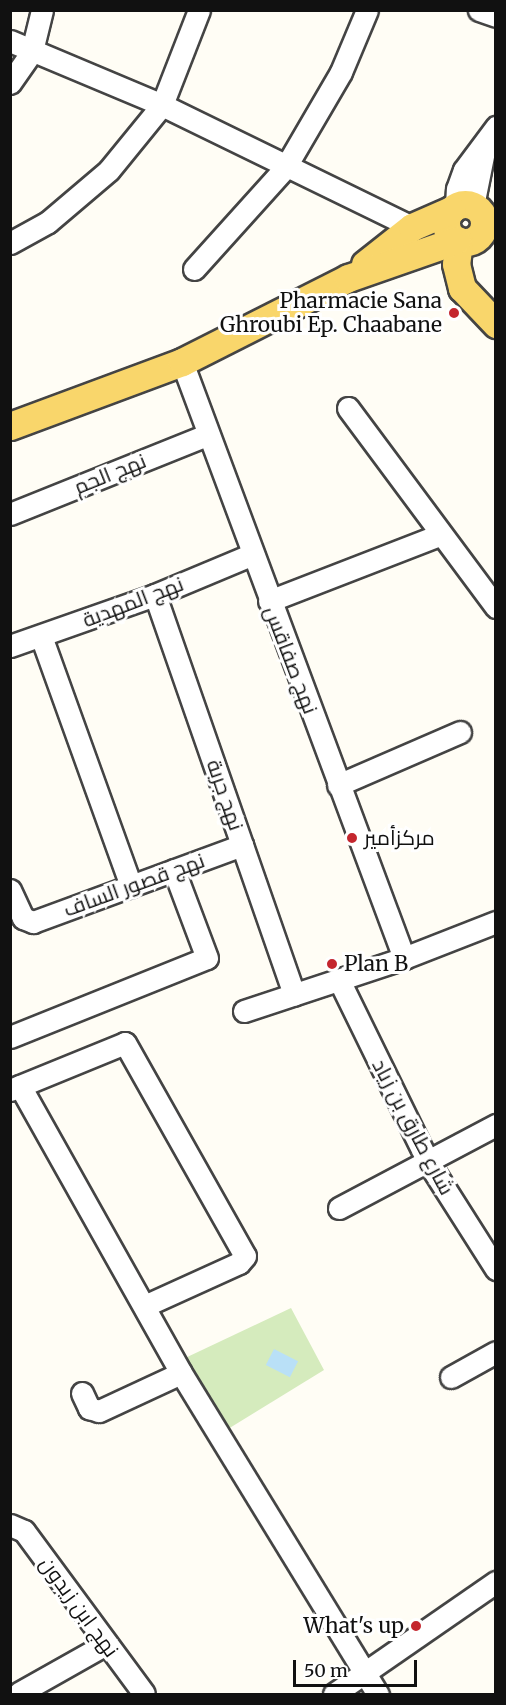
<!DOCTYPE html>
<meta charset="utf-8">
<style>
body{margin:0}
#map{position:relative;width:506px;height:1705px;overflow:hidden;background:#fffdf5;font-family:Merriweather,Cairo,serif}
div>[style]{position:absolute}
.green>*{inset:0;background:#d5ebbd}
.water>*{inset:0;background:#b9e0f7;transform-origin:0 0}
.roads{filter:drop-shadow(2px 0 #444) drop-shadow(-2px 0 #444) drop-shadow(0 2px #444) drop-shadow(0 -2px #444)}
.minor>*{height:21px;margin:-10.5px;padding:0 10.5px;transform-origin:10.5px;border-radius:10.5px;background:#fff}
.major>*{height:27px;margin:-13.5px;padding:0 13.5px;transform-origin:13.5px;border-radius:13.5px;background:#f9d66b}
.major>.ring{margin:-13.5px;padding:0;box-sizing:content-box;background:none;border:27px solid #f9d66b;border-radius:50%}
.dots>*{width:16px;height:16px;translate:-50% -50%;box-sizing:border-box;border:3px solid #fff;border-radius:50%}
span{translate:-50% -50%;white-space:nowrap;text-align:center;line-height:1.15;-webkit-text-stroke:6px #fff;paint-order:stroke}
.poi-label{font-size:21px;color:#111}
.right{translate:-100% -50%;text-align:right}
.left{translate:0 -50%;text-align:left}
.street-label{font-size:21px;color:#111}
.frame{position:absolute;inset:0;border:12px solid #111;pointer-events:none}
.scale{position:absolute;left:293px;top:1660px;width:124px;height:27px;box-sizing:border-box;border:3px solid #111;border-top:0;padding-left:8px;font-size:18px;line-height:21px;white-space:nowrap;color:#111;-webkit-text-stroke:4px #fff;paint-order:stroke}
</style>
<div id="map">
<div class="green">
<div style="clip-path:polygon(291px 1308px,324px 1370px,228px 1429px,183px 1359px)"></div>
</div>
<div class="water">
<div style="left:274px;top:1349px;width:27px;height:18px;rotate:27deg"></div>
</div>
<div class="roads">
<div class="minor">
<div style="left:479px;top:10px;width:18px;rotate:19deg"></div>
<div style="left:10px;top:41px;width:165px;rotate:22.8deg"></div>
<div style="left:162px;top:105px;width:278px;rotate:26deg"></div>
<div style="left:10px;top:83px;width:39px;rotate:-55deg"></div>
<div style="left:32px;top:51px;width:42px;rotate:-76.3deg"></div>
<div style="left:456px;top:206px;width:17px;rotate:-87deg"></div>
<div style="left:457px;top:189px;width:20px;rotate:-70deg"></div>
<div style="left:464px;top:170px;width:54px;rotate:-53.3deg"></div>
<div style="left:473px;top:206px;width:56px;rotate:-78.7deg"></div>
<div style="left:10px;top:243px;width:43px;rotate:-28.9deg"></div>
<div style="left:48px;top:222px;width:80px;rotate:-40.4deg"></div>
<div style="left:109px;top:170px;width:84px;rotate:-50.8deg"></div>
<div style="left:162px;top:105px;width:102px;rotate:-68.7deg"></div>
<div style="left:194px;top:269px;width:136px;rotate:-48deg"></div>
<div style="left:285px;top:168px;width:111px;rotate:-59.7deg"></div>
<div style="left:341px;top:72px;width:67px;rotate:-67.2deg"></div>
<div style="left:182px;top:362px;width:636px;rotate:69.57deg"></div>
<div style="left:348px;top:408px;width:248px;rotate:53.4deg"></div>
<div style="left:10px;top:514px;width:214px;rotate:-21.9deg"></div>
<div style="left:155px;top:595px;width:423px;rotate:70.8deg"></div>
<div style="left:269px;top:601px;width:182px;rotate:-21.2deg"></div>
<div style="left:41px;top:636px;width:266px;rotate:70.2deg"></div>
<div style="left:10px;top:646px;width:154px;rotate:-19.4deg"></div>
<div style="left:155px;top:595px;width:106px;rotate:-22.7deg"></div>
<div style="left:338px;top:785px;width:133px;rotate:-23.5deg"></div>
<div style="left:10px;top:890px;width:31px;rotate:65deg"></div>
<div style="left:23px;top:918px;width:11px;rotate:22deg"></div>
<div style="left:33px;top:922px;width:223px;rotate:-20.2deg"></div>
<div style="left:339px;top:980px;width:203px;rotate:63.9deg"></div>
<div style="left:428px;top:1162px;width:127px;rotate:57.6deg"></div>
<div style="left:244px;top:1011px;width:169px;rotate:-18.3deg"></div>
<div style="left:404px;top:958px;width:99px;rotate:-21.4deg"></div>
<div style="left:10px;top:1037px;width:212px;rotate:-21.9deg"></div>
<div style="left:207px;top:958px;width:94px;rotate:-110.6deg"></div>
<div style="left:20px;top:1086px;width:329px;rotate:60.7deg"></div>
<div style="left:181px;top:1373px;width:377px;rotate:58.5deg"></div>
<div style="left:10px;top:1090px;width:124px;rotate:-22.2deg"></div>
<div style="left:125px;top:1043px;width:244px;rotate:60.6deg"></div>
<div style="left:245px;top:1256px;width:9px;rotate:131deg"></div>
<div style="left:239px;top:1263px;width:104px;rotate:155.6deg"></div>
<div style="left:339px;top:1208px;width:178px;rotate:-27.9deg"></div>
<div style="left:451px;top:1377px;width:51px;rotate:-29.1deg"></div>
<div style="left:82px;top:1393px;width:17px;rotate:65deg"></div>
<div style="left:89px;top:1408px;width:10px;rotate:17deg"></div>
<div style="left:99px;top:1411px;width:90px;rotate:-24.9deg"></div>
<div style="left:10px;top:1525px;width:15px;rotate:23deg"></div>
<div style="left:24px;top:1531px;width:202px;rotate:53.6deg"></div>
<div style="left:19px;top:1693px;width:100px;rotate:-29.4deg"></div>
<div style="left:334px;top:1694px;width:197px;rotate:-34.7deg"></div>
</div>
<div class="major">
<div class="ring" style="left:446px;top:204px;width:11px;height:11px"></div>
<div style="left:459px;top:241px;width:23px;rotate:97deg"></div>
<div style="left:456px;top:264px;width:25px;rotate:76deg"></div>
<div style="left:462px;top:288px;width:50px;rotate:46.6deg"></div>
<div style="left:365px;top:264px;width:60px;rotate:-38.2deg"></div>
<div style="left:412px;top:227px;width:43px;rotate:-23.6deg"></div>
<div style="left:10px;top:426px;width:184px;rotate:-20.4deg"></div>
<div style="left:182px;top:362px;width:186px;rotate:-26.8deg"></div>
<div style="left:348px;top:278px;width:115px;rotate:-19.2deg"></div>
</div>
</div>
<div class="dots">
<div style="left:454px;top:313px;background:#c4262e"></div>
<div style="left:352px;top:838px;background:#c4262e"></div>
<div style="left:332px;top:964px;background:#c4262e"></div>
<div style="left:416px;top:1626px;background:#c4262e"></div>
</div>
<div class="poi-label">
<span class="right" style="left:442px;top:313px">Pharmacie Sana<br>Ghroubi Ep. Chaabane</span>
<span class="left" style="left:364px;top:838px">مركزأمير</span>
<span class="left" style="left:344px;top:964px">Plan B</span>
<span class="right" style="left:404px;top:1626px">What's up</span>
</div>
<div class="street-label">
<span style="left:110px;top:474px;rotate:-22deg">نهج الجم</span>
<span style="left:133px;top:602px;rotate:-21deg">نهج المهدية</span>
<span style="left:291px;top:660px;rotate:69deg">نهج صفاقس</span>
<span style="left:225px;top:795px;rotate:71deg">نهج جربة</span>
<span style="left:134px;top:885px;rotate:-20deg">نهج قصور الساف</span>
<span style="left:413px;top:1127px;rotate:62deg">شارع طارق بن زياد</span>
<span style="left:79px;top:1607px;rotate:54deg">نهج ابن زيدون</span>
</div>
<div class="frame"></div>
<div class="scale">50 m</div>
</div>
